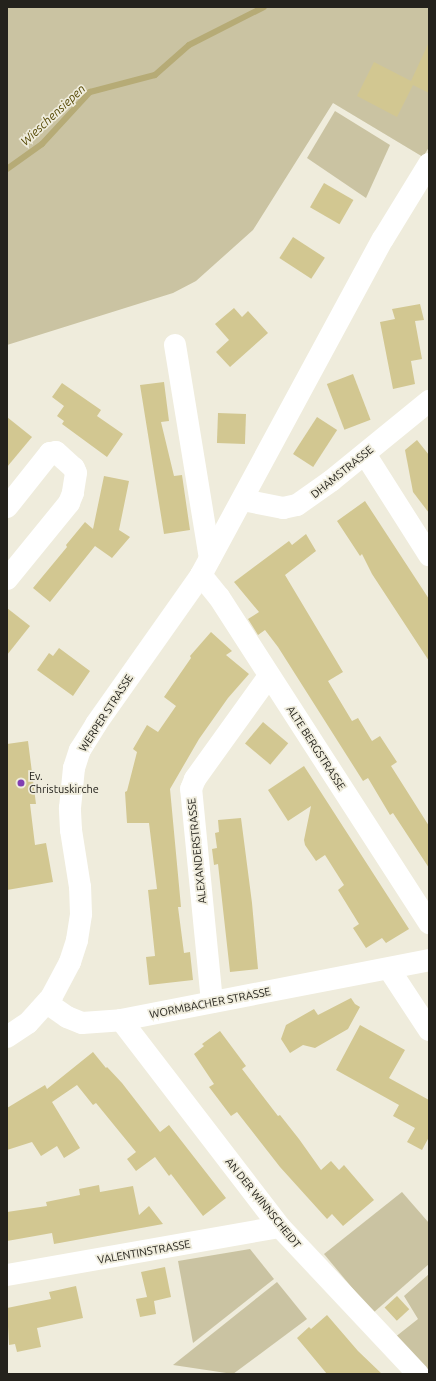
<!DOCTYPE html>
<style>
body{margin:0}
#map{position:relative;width:436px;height:1381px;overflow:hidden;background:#efecdc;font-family:Ubuntu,sans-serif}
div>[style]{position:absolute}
.green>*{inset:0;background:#cac3a2}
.stream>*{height:6px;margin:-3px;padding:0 3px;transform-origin:3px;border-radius:3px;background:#b6ab76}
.building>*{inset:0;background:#d2c791;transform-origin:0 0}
.minor>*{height:22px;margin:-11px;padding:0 11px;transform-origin:11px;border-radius:11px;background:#fff}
.major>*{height:22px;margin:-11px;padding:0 11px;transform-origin:11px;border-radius:11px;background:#fff}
.dots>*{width:11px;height:11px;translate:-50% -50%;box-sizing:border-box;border:2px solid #efecdc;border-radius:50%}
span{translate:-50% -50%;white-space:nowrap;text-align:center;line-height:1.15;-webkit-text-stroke:3.5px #efecdc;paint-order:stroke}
.street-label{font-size:11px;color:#24221c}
.poi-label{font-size:11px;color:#24221c}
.left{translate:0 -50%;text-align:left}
.water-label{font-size:12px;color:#574b08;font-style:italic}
.frame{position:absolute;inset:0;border:8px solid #24221c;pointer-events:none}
</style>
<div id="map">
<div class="green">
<div style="clip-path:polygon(7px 7px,429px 7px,429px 147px,423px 157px,333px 103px,253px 230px,196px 281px,173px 293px,7px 345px)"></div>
<div style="clip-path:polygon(335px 111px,390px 145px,366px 198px,307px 158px)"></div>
<div style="clip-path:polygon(402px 1192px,429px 1223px,429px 1264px,373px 1313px,324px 1254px)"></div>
<div style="clip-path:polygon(250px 1249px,274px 1279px,193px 1343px,178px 1261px)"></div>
<div style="clip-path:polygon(429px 1274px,429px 1371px,394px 1338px,418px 1319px,404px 1296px)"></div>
<div style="clip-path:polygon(277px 1282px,307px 1319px,233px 1374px,173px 1365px)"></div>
</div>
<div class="stream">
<div style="left:7px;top:169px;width:43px;rotate:-35.5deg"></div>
<div style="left:42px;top:144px;width:71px;rotate:-47.3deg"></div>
<div style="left:90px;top:92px;width:67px;rotate:-14.7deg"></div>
<div style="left:155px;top:75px;width:45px;rotate:-41.4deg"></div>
<div style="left:189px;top:45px;width:84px;rotate:-26.9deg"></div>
</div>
<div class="building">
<div style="clip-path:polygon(429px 42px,429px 93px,413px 85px,397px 117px,357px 96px,374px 62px,411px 81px)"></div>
<div style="left:324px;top:183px;width:34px;height:28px;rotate:30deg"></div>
<div style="left:293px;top:237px;width:38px;height:25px;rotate:33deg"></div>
<div style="clip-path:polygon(420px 304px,424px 320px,415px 321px,422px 359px,411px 361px,415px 384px,393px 389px,380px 322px,395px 319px,392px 309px)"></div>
<div style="clip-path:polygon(234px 308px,242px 317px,248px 311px,268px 333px,230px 367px,216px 352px,229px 340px,215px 324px)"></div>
<div style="left:353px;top:374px;width:49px;height:28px;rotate:69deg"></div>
<div style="clip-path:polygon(164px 382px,169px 421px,161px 422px,174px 476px,182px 475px,190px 530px,164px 534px,140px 385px)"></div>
<div style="clip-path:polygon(62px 383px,101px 410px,97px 416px,123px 434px,107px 457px,62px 424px,64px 421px,57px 416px,64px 406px,52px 397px)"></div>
<div style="left:218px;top:413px;width:28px;height:30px;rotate:2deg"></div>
<div style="clip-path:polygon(7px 417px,32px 437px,7px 467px)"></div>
<div style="left:317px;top:417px;width:24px;height:44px;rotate:33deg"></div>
<div style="clip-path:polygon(417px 440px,429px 455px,429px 513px,413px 492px,405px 450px)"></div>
<div style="clip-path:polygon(104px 476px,129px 481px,119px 530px,130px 537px,112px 558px,95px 546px,50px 602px,33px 588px,67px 547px,66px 545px,85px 522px,93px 529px)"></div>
<div style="clip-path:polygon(365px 501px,429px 599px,429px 661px,372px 574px,362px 554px,360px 556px,337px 521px)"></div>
<div style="clip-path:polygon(306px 534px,316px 551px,285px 575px,343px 672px,328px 681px,352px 721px,358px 718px,372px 741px,380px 736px,397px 762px,391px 766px,429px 826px,429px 868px,393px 813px,390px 815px,368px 778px,363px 781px,278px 647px,265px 630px,258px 635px,248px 619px,259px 612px,234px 582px,289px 541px,292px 545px)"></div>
<div style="clip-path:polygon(7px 608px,30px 626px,7px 655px)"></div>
<div style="clip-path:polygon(211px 632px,232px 651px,226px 655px,249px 674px,228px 698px,199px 739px,170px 789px,181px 907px,178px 907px,184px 953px,190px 952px,193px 980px,149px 985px,146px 957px,155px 956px,148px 890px,157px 889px,149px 823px,127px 823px,125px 792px,127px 791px,137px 752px,133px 749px,147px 725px,158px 732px,176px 706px,164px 697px,191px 658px,190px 656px)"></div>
<div style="clip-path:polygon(59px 648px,90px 671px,73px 696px,37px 670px,49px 653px,53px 656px)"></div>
<div style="left:263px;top:722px;width:33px;height:28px;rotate:40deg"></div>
<div style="clip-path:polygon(28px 741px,36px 804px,30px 804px,35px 845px,46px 843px,53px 882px,7px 890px,7px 744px)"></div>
<div style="clip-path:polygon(304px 766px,409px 929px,386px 943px,382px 938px,366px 948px,353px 928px,359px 924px,338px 890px,344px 885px,325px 855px,316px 861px,305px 845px,304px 840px,311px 806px,288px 821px,268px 790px)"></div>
<div style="clip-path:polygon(241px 818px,252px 903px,258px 969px,230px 972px,218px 864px,214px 865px,212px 849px,217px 848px,215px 833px,219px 832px,218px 820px)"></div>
<div style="clip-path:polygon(351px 998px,355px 1004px,360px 1007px,348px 1029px,315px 1048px,303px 1045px,290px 1053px,281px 1039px,286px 1025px,314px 1009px,318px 1015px)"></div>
<div style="clip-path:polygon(360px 1025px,405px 1050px,389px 1078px,429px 1100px,429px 1137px,422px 1150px,407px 1142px,415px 1128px,393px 1116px,399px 1105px,336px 1070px)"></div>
<div style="clip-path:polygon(220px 1031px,246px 1066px,242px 1069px,278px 1116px,280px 1115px,299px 1139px,321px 1170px,331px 1161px,339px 1170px,344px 1165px,374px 1200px,343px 1226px,332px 1214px,327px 1219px,280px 1167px,237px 1112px,231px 1116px,209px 1087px,214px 1084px,194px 1054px,204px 1046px,202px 1044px)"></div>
<div style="clip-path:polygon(93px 1052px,106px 1068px,107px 1067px,122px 1083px,160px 1132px,169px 1125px,226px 1198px,203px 1216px,171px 1174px,169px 1176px,155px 1157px,136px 1171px,127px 1159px,136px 1152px,96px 1103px,93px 1105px,77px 1085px,52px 1102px,80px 1148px,64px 1158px,57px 1146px,41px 1156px,32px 1142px,7px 1150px,7px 1108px,45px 1085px,47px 1089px)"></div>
<div style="clip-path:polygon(99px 1185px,100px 1192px,133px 1186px,139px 1215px,149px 1206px,163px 1224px,54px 1244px,52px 1233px,7px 1241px,7px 1212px,47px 1206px,46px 1202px,80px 1195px,79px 1189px)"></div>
<div style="clip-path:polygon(165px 1267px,171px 1297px,154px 1301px,156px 1314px,140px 1317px,136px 1299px,147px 1297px,141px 1272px)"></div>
<div style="clip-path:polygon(76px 1286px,83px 1318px,37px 1328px,41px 1347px,17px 1352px,15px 1344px,9px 1345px,7px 1308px,51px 1299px,49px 1292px)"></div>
<div style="left:397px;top:1296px;width:18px;height:17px;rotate:47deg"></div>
<div style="clip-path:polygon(327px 1315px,358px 1351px,382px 1374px,327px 1374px,297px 1338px,309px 1327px,311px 1329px)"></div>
</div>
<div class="minor">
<div style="left:175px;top:345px;width:216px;rotate:80.7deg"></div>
<div style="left:365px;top:454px;width:120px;rotate:57.6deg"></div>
<div style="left:243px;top:500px;width:41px;rotate:11.3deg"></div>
<div style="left:283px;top:508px;width:14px;rotate:-12deg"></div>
<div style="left:297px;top:505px;width:42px;rotate:-35.2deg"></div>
<div style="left:331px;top:481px;width:127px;rotate:-39.2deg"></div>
<div style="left:7px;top:507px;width:69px;rotate:-51.5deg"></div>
<div style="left:50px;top:453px;width:6px;rotate:-9deg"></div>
<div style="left:56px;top:452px;width:24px;rotate:42deg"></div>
<div style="left:74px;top:468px;width:5px;rotate:68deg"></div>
<div style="left:76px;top:473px;width:20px;rotate:99deg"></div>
<div style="left:73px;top:493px;width:11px;rotate:112deg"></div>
<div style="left:69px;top:503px;width:98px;rotate:129.2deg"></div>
<div style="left:201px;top:575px;width:28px;rotate:51deg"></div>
<div style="left:219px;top:597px;width:388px;rotate:57.2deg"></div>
<div style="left:389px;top:969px;width:73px;rotate:56.7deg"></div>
<div style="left:212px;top:1002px;width:214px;rotate:-95.6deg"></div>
<div style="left:191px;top:789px;width:11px;rotate:-68deg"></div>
<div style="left:195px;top:779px;width:127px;rotate:-54.3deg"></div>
<div style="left:47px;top:1003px;width:24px;rotate:35deg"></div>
<div style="left:67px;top:1017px;width:16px;rotate:22deg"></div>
<div style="left:82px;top:1023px;width:39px;rotate:-4deg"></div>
<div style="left:121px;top:1020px;width:314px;rotate:-11deg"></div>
<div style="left:121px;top:1020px;width:261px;rotate:52.5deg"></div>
<div style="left:280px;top:1227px;width:202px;rotate:46.8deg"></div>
<div style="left:7px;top:1275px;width:277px;rotate:-10deg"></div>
</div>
<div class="major">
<div style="left:7px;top:1037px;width:25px;rotate:-34deg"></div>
<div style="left:28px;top:1023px;width:36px;rotate:-48deg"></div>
<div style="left:52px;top:996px;width:38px;rotate:-62deg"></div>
<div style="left:70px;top:962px;width:23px;rotate:-72deg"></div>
<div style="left:77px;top:940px;width:26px;rotate:-81deg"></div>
<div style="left:81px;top:914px;width:27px;rotate:-92deg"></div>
<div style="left:80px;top:887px;width:58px;rotate:-99deg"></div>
<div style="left:71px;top:830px;width:22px;rotate:-93deg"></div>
<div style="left:70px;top:808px;width:40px;rotate:-84.3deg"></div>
<div style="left:74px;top:768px;width:19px;rotate:-72deg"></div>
<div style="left:80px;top:750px;width:31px;rotate:-58deg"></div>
<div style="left:96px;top:724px;width:182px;rotate:-54.8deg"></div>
<div style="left:201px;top:575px;width:382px;rotate:-61.6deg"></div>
<div style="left:383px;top:239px;width:88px;rotate:-58.5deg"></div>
</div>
<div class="dots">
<div style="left:21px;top:783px;background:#813eb2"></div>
</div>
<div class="street-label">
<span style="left:342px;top:472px;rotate:-39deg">DHAMSTRASSE</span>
<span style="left:106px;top:713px;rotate:-57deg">WERPER STRASSE</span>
<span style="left:316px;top:748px;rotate:57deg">ALTE BERGSTRASSE</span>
<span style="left:197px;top:851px;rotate:-96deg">ALEXANDERSTRASSE</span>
<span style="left:210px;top:1003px;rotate:-11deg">WORMBACHER STRASSE</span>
<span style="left:263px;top:1203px;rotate:51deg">AN DER WINNSCHEIDT</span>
<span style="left:144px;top:1252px;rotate:-10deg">VALENTINSTRASSE</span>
</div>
<div class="poi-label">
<span class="left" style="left:29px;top:783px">Ev.<br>Christuskirche</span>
</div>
<div class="water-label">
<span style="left:53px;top:115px;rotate:-43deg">Wieschensiepen</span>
</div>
<div class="frame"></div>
</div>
